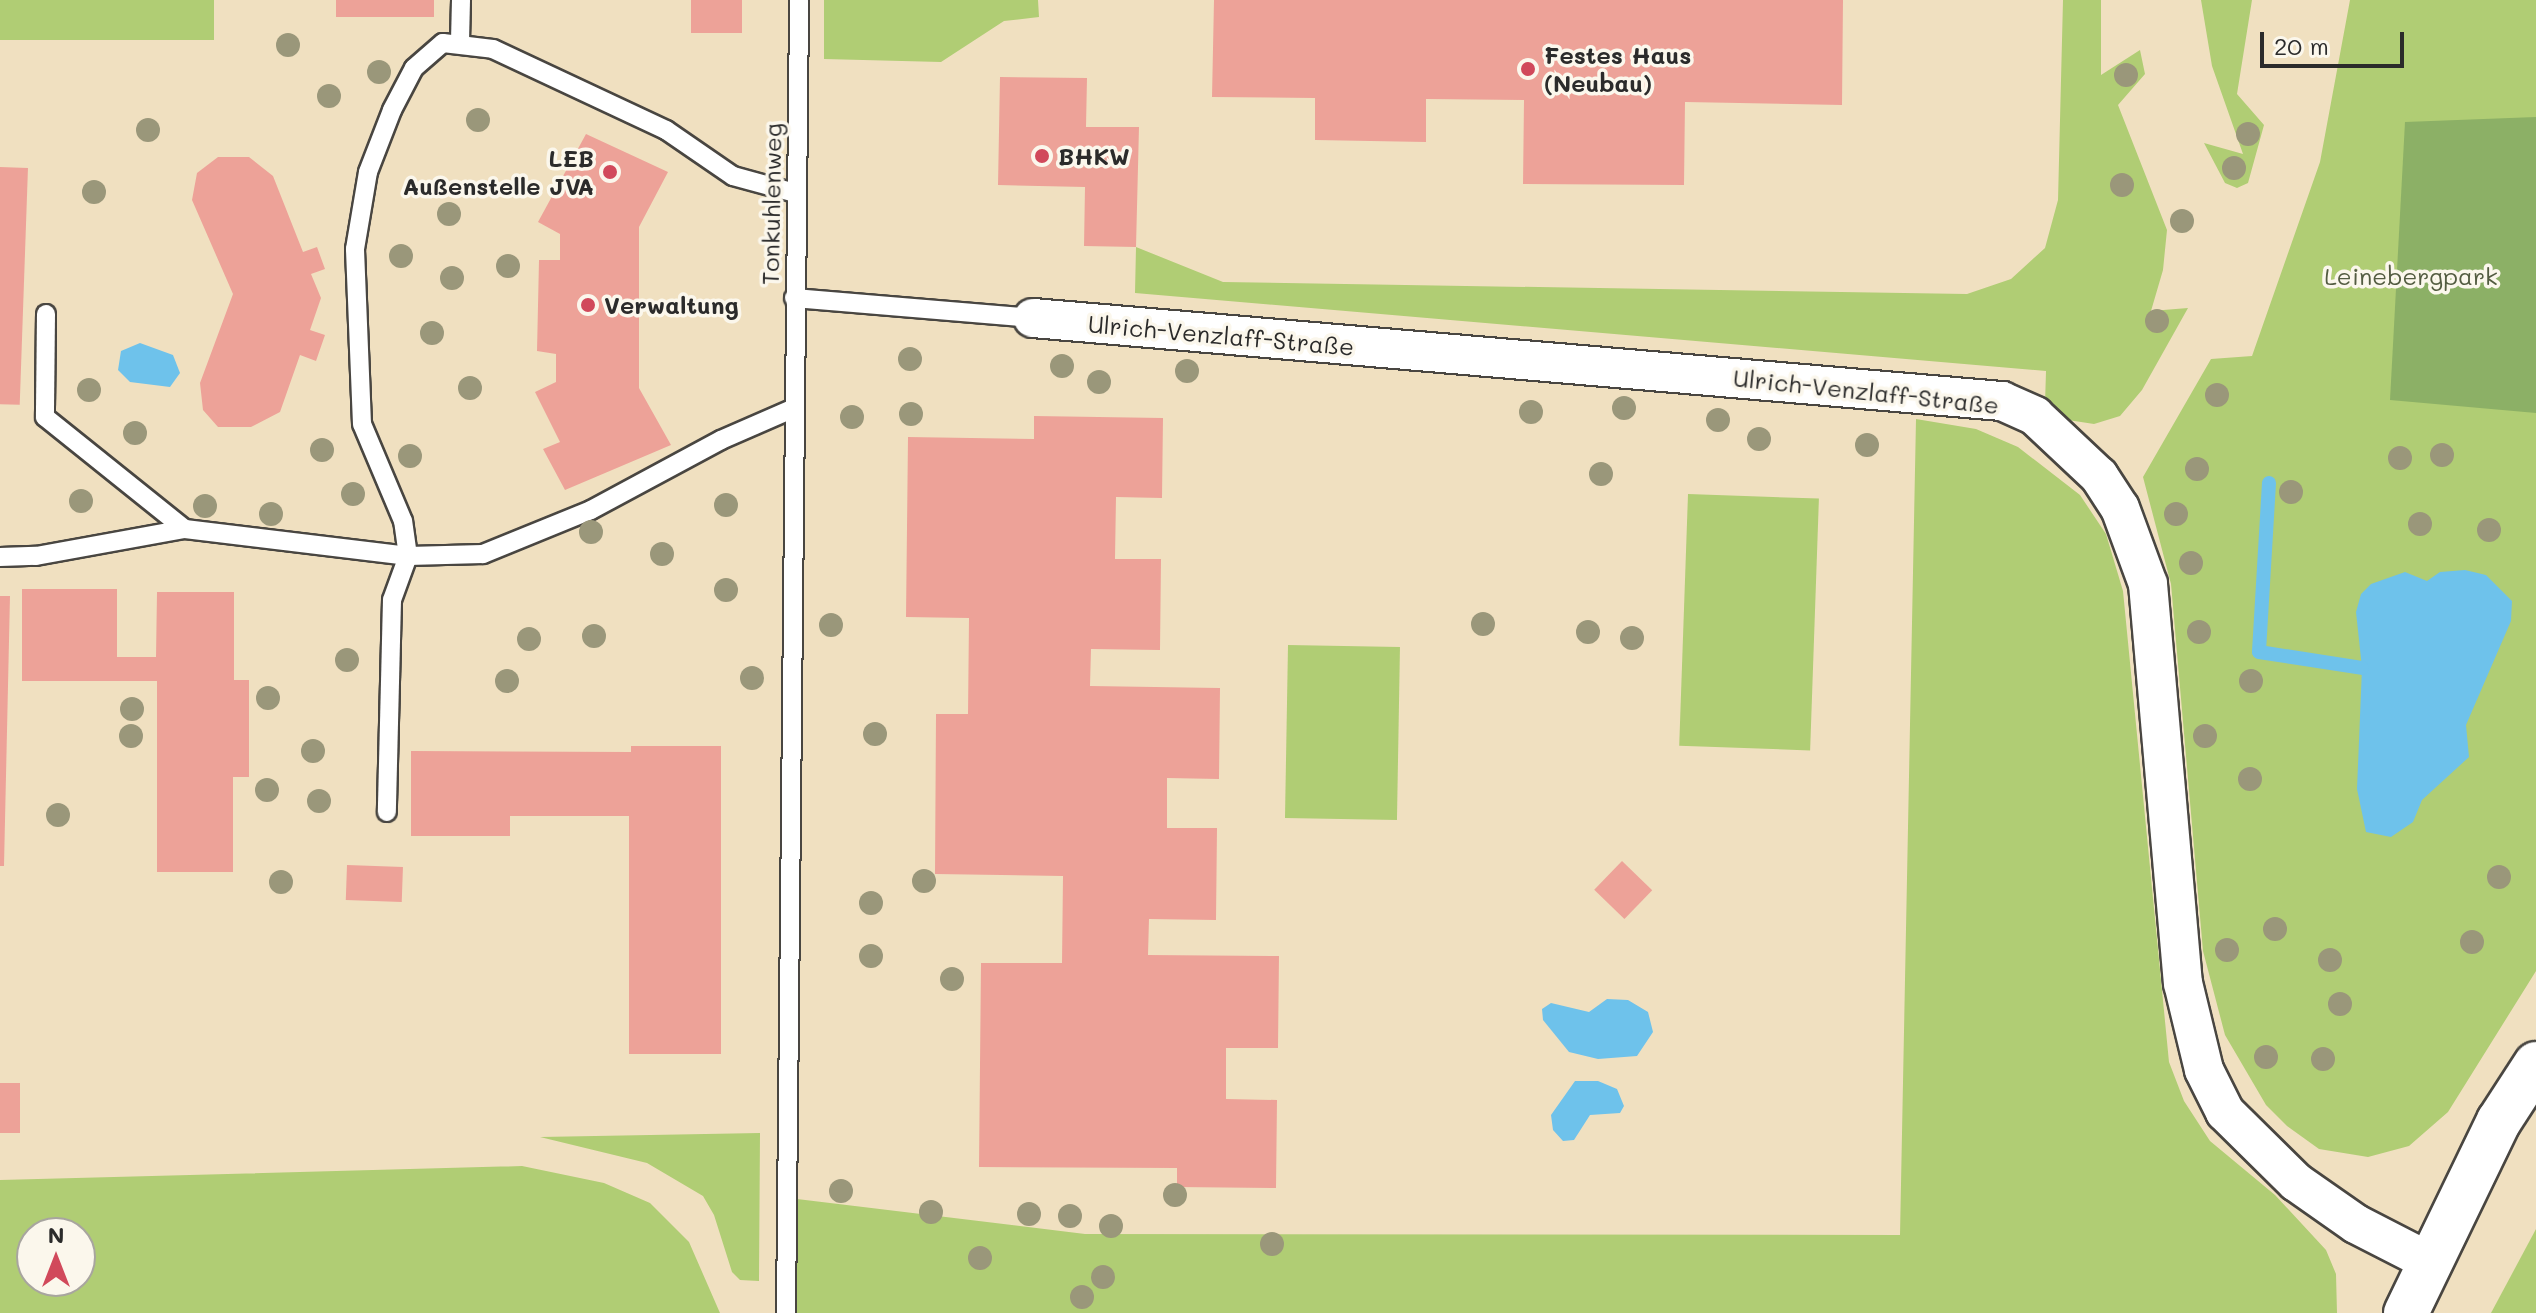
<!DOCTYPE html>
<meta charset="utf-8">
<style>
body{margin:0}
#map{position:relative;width:2536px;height:1313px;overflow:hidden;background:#f0e0c0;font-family:Mali,sans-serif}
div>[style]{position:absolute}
.green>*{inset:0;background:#b0cd74;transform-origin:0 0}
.forest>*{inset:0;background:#8cb066}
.water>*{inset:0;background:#6ec2eb}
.stream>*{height:14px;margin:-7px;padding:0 7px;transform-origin:7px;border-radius:7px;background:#6ec2eb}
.building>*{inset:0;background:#eda298;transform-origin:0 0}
.roads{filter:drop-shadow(2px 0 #494641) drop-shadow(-2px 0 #494641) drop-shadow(0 2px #494641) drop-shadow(0 -2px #494641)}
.lane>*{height:18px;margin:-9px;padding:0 9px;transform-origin:9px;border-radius:9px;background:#fff}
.street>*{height:38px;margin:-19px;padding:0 19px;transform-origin:19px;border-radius:19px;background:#fff}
.secondary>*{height:44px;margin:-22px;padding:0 22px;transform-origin:22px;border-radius:22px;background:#fff}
.trees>*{width:24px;height:24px;margin:-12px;border-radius:50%;background:#9a977a}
.dots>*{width:22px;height:22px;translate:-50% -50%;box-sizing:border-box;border:4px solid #fbf7ec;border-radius:50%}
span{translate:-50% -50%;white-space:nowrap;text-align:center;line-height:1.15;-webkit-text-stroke:7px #fbf7ec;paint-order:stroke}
.poi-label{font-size:24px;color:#2b2b2b;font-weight:700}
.left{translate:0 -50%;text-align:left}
.right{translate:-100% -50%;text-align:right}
.street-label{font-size:24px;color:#2b2b2b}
.park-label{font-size:24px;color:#535c41}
.north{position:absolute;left:16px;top:1217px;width:80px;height:80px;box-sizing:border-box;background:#fbf7ec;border:2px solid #a8a59f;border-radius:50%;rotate:0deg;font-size:22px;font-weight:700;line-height:32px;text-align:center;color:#2b2b2b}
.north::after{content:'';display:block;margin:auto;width:28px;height:36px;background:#d1495b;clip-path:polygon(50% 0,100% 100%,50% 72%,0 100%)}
.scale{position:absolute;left:2260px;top:32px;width:144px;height:36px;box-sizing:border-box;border:4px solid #2b2b2b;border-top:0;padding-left:10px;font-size:24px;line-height:28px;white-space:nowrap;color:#2b2b2b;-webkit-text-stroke:6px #fbf7ec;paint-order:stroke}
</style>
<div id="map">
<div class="green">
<div style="left:0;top:0;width:214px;height:40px"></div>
<div style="clip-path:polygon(824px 0,1038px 0,1039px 17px,1004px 21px,941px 62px,824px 59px)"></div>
<div style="clip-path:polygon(2063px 0,2101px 0,2101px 75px,2140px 50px,2145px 74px,2118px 105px,2167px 230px,2163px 270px,2151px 311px,2188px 308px,2142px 390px,2120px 416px,2094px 424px,2068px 420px,2045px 404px,2046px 371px,1135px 293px,1136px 247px,1223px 282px,1967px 294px,2011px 279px,2045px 248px,2058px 200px)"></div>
<div style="clip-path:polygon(2201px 0,2252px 0,2237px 94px,2264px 125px,2248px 183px,2237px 188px,2225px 183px,2204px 143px,2243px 154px,2212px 66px)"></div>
<div style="clip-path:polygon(2350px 0,2536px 0,2536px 971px,2448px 1112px,2409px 1146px,2368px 1157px,2319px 1149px,2287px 1126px,2266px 1105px,2225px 1035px,2203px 951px,2171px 584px,2143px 477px,2211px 359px,2252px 356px,2320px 162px)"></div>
<div style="clip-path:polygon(1916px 419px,1976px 429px,2018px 447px,2080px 495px,2106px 534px,2123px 591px,2169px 1062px,2184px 1101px,2210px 1141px,2275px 1195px,2326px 1250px,2336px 1274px,2337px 1313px,797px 1313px,797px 1199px,1085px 1234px,1900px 1235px)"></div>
<div style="left:1688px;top:494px;width:131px;height:252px;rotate:2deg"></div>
<div style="left:1288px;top:645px;width:112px;height:173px;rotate:1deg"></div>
<div style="clip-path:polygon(760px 1133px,759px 1281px,740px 1280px,732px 1272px,714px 1215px,703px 1196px,647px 1163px,540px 1137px)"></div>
<div style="clip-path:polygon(evenodd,522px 1166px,604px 1183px,650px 1203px,689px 1242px,720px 1313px,0 1313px,0 1180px,522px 1166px,32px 1233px,80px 1233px,80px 1281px,32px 1281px,32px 1233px)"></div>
<div style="clip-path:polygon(2536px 1229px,2536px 1313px,2491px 1313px)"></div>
</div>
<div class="forest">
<div style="clip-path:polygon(2536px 117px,2536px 413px,2390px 400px,2405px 122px)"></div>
</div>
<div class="water">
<div style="clip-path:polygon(140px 343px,173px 355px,180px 373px,170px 387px,130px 382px,118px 370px,121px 351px)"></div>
<div style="clip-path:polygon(2465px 570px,2486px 575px,2512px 601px,2511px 621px,2466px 725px,2469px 757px,2422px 800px,2413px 822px,2391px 837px,2366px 832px,2357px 789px,2362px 668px,2356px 612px,2361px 594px,2371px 584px,2405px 572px,2427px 581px,2440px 572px)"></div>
<div style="clip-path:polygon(1607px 999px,1628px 1000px,1648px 1012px,1653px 1032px,1637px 1056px,1598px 1059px,1569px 1052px,1543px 1020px,1542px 1009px,1551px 1003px,1589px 1012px)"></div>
<div style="clip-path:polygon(1575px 1081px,1598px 1081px,1617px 1089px,1624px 1106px,1620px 1113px,1590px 1115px,1574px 1140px,1563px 1141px,1553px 1130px,1551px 1115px)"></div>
</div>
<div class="stream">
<div style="left:2269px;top:483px;width:169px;rotate:93.4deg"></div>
<div style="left:2259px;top:652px;width:104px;rotate:8.8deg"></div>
</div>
<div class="building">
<div style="left:336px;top:0;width:98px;height:17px"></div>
<div style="left:691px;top:0;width:51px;height:33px"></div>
<div style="clip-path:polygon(1214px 0,1843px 0,1842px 105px,1685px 102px,1684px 185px,1523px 184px,1524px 100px,1426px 99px,1426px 142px,1315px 140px,1315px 98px,1212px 97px)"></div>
<div style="clip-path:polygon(1000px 77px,1087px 78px,1086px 127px,1139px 127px,1136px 247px,1084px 246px,1085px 187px,998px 185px)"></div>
<div style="clip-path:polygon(586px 134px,668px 172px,639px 227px,639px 388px,671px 445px,565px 490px,543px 449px,560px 442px,535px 392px,556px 382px,556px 354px,537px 351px,539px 260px,560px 260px,560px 234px,538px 222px)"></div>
<div style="clip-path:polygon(218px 157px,249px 157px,273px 176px,303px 252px,317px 247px,325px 269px,311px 274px,321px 298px,310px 330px,325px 335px,316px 361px,300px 355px,280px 412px,251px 427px,218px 427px,203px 410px,200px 383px,233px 294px,192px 200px,197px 173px)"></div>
<div style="left:0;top:167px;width:28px;height:237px;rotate:2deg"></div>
<div style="clip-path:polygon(1034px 416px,1163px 418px,1162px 498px,1116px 497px,1115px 559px,1161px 559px,1160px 650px,1091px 649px,1090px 686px,1220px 688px,1219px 779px,1167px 778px,1167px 828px,1217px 828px,1216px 920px,1149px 919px,1148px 955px,1279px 956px,1278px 1048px,1226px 1048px,1226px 1099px,1277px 1100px,1276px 1188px,1177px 1187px,1177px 1168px,979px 1167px,981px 963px,1062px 963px,1063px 876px,935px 874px,936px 714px,968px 714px,969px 618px,906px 617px,908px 437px,1034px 439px)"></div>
<div style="clip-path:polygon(22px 589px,117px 589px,117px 657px,156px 657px,157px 592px,234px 592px,234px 680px,249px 680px,249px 777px,233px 777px,233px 872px,157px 872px,157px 681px,22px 681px)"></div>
<div style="clip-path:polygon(0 596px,10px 596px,4px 866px,0 866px)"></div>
<div style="clip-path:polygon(631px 746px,721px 746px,721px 1054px,629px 1054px,629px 816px,510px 816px,510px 836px,411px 836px,411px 751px,631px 752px)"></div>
<div style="left:1622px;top:861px;width:42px;height:40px;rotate:44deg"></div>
<div style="left:347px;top:865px;width:56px;height:35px;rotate:2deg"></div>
<div style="left:0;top:1083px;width:20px;height:50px"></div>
</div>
<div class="roads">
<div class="lane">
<div style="left:460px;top:41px;width:41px;rotate:-88.6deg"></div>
<div style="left:794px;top:298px;width:240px;rotate:4.8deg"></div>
<div style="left:46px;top:314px;width:103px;rotate:90.6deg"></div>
<div style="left:45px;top:417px;width:179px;rotate:38.7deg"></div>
<div style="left:792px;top:409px;width:77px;rotate:156.4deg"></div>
<div style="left:721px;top:440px;width:148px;rotate:151.7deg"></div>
<div style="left:591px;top:510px;width:117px;rotate:157.8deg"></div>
<div style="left:483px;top:554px;width:75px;rotate:178.5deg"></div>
<div style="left:408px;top:556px;width:35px;rotate:-98deg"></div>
<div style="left:403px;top:521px;width:105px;rotate:-112.9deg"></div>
<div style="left:362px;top:424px;width:175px;rotate:-92.3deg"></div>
<div style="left:355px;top:249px;width:78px;rotate:-80.4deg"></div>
<div style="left:368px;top:172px;width:66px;rotate:-68.8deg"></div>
<div style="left:392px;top:110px;width:47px;rotate:-62.4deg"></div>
<div style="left:414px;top:68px;width:38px;rotate:-41deg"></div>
<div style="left:443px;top:43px;width:50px;rotate:6.8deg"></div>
<div style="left:493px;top:49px;width:191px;rotate:25.1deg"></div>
<div style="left:666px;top:130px;width:81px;rotate:34.5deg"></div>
<div style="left:733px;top:176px;width:64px;rotate:15.3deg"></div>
<div style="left:0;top:557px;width:36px;rotate:-2deg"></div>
<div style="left:36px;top:556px;width:151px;rotate:-10.3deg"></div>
<div style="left:185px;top:529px;width:225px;rotate:6.9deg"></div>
<div style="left:408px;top:556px;width:47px;rotate:110deg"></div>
<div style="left:392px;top:600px;width:212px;rotate:91.4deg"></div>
<div style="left:786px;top:1313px;width:1313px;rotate:-89.43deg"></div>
</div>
<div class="street">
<div style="left:1033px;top:318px;width:973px;rotate:4.9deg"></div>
<div style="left:2002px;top:401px;width:36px;rotate:24deg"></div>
<div style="left:2035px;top:416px;width:88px;rotate:43.2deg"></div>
<div style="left:2099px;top:476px;width:38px;rotate:57deg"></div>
<div style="left:2120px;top:508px;width:81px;rotate:69.8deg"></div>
<div style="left:2148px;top:584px;width:401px;rotate:85deg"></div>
<div style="left:2183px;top:983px;width:89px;rotate:76.4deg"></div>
<div style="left:2204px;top:1070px;width:47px;rotate:63.4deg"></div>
<div style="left:2225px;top:1112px;width:100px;rotate:44.6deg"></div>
<div style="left:2296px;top:1182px;width:73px;rotate:35deg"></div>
<div style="left:2356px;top:1224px;width:83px;rotate:27.2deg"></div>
</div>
<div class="secondary">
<div style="left:2406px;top:1313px;width:213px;rotate:-64.2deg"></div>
<div style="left:2499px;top:1121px;width:68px;rotate:-57deg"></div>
</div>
</div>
<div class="trees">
<div style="left:288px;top:45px"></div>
<div style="left:379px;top:72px"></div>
<div style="left:2126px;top:75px"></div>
<div style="left:329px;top:96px"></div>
<div style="left:478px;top:120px"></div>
<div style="left:148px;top:130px"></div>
<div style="left:2248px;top:134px"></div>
<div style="left:2234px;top:168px"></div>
<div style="left:2122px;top:185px"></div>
<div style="left:94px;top:192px"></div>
<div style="left:449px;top:214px"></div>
<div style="left:2182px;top:221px"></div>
<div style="left:401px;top:256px"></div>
<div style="left:508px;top:266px"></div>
<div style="left:452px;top:278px"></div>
<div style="left:2157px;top:321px"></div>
<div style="left:432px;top:333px"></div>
<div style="left:910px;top:359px"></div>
<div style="left:1062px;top:366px"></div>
<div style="left:1187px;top:371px"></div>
<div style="left:1099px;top:382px"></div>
<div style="left:470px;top:388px"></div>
<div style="left:89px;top:390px"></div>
<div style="left:2217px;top:395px"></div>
<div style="left:1624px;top:408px"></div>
<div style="left:1531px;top:412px"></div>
<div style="left:911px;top:414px"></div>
<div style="left:852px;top:417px"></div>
<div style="left:1718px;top:420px"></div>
<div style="left:135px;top:433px"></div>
<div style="left:1759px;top:439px"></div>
<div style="left:1867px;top:445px"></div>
<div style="left:322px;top:450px"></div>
<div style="left:2442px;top:455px"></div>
<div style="left:410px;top:456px"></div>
<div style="left:2400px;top:458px"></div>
<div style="left:2197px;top:469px"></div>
<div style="left:1601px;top:474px"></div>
<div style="left:2291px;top:492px"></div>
<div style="left:353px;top:494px"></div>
<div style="left:81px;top:501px"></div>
<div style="left:726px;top:505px"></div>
<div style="left:205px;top:506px"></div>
<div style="left:271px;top:514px"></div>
<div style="left:2176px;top:514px"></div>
<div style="left:2420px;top:524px"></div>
<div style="left:2489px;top:530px"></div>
<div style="left:591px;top:532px"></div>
<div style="left:662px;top:554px"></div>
<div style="left:2191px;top:563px"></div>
<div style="left:726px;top:590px"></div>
<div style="left:1483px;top:624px"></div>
<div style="left:831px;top:625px"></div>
<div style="left:1588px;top:632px"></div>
<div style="left:2199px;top:632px"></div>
<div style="left:594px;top:636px"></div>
<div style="left:1632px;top:638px"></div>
<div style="left:529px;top:639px"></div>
<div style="left:347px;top:660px"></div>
<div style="left:752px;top:678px"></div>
<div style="left:507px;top:681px"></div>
<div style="left:2251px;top:681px"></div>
<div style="left:268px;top:698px"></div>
<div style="left:132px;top:709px"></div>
<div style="left:875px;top:734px"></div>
<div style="left:131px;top:736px"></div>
<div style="left:2205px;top:736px"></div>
<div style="left:313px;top:751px"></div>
<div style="left:2250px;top:779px"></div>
<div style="left:267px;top:790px"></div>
<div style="left:319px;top:801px"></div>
<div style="left:58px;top:815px"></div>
<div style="left:2499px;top:877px"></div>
<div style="left:924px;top:881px"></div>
<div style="left:281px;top:882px"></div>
<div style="left:871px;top:903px"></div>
<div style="left:2275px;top:929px"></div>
<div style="left:2472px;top:942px"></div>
<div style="left:2227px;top:950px"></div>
<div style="left:871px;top:956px"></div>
<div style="left:2330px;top:960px"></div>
<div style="left:952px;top:979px"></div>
<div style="left:2340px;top:1004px"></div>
<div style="left:2266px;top:1057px"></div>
<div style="left:2323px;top:1059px"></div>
<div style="left:841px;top:1191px"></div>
<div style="left:1175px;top:1195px"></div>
<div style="left:931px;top:1212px"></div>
<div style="left:1029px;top:1214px"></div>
<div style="left:1070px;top:1216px"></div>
<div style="left:1111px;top:1226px"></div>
<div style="left:1272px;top:1244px"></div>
<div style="left:980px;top:1258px"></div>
<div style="left:1103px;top:1277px"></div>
<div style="left:1082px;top:1297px"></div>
</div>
<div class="dots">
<div style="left:1528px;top:69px;background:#d1495b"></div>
<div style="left:1042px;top:156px;background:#d1495b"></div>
<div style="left:610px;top:172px;background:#d1495b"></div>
<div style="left:588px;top:305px;background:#d1495b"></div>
</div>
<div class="poi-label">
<span class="left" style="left:1544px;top:69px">Festes Haus<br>(Neubau)</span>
<span class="left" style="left:1058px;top:156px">BHKW</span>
<span class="right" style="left:594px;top:172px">LEB<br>Außenstelle JVA</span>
<span class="left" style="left:604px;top:305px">Verwaltung</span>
</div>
<div class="street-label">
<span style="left:771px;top:204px;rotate:-89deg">Tonkuhlenweg</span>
<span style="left:1221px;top:335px;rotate:5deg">Ulrich-Venzlaff-Straße</span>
<span style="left:1866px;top:391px;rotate:6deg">Ulrich-Venzlaff-Straße</span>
</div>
<div class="park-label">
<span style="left:2411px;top:276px">Leinebergpark</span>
</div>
<div class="north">N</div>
<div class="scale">20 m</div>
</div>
